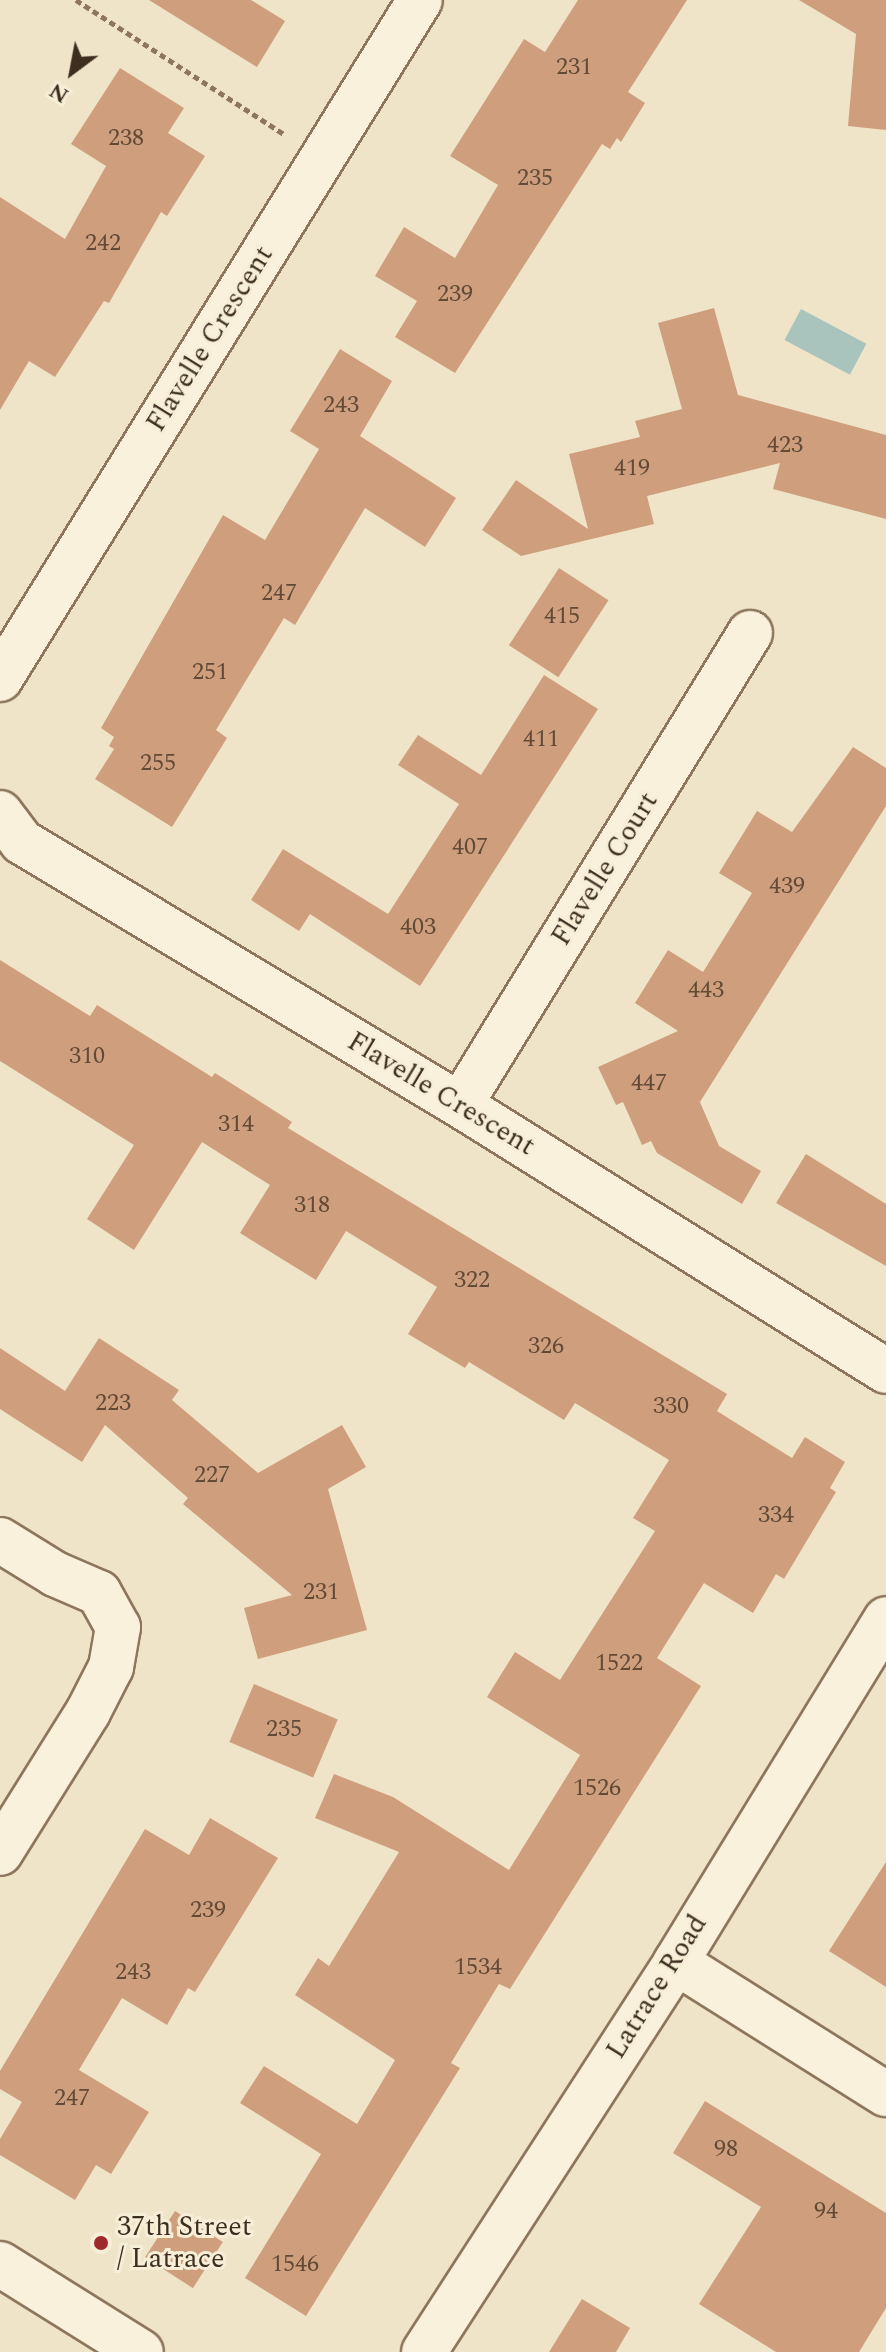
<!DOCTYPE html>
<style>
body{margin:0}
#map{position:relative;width:886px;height:2352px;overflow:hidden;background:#f0e4c8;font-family:Spectral,serif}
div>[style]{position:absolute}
.water>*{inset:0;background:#a9c4bc;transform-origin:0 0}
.building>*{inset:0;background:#cf9f7d;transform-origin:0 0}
.path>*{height:5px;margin-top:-2.5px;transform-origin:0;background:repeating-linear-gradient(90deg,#8d765c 0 6px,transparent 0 10px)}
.roads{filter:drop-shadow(2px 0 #8d765c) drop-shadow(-2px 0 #8d765c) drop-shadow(0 2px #8d765c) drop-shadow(0 -2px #8d765c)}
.minor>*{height:44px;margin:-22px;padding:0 22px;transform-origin:22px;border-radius:22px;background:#faf1dc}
.dots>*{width:22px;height:22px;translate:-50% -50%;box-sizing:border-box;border:4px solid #f7eed8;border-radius:50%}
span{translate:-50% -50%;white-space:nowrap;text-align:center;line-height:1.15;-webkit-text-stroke:6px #f7eed8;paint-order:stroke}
.number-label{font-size:24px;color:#624a37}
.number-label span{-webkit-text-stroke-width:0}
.street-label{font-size:28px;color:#3d2e20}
.poi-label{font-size:28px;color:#3d2e20}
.left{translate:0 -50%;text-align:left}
.north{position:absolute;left:32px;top:32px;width:80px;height:80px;-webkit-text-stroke:6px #f7eed8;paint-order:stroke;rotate:212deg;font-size:22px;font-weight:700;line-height:32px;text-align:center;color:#3d2e20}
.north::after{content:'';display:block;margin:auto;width:28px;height:36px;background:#3d2e20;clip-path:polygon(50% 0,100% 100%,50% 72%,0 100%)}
</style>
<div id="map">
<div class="water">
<div style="left:801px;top:309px;width:74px;height:35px;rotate:28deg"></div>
</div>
<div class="building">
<div style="clip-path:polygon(149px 0,251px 0,285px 21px,257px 67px)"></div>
<div style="clip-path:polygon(578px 0,687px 0,628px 92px,645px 103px,621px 142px,617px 138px,610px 149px,602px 144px,455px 373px,395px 337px,417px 301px,375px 276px,404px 227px,455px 258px,498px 185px,450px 156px,524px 39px,545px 52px)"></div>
<div style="clip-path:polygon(799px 0,886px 0,886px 130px,848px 126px,856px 34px)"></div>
<div style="clip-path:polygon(120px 68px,184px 108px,168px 133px,205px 156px,167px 216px,161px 212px,109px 303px,104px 301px,55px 377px,29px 361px,0 410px,0 197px,65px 239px,106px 166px,71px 144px)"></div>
<div style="clip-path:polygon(714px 308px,738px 395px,886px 435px,886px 519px,773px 489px,780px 463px,647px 496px,654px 524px,521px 556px,482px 530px,516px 480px,588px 529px,569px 454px,640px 437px,635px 421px,682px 409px,658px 323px)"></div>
<div style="clip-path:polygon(340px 349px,392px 381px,360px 436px,456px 498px,425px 547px,365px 508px,295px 625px,284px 618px,216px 730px,227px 738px,172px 827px,95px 779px,114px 749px,109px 746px,114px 737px,101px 728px,223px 515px,265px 540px,319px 449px,290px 431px)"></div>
<div style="left:559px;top:568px;width:59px;height:92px;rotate:33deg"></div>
<div style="clip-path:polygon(544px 675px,598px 709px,420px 986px,310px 914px,299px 931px,251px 900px,283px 849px,388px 914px,459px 804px,398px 765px,418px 735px,481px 775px)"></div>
<div style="clip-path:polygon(853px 747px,886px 768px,886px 806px,700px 1102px,719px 1146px,761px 1171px,742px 1204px,657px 1153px,651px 1141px,642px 1145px,623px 1102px,616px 1105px,598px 1067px,678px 1031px,635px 1003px,668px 950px,703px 972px,752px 893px,719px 873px,757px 811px,792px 832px)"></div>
<div style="clip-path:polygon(0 960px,90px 1016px,97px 1005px,212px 1077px,215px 1073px,292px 1122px,288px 1128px,727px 1394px,717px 1411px,792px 1458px,805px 1437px,845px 1462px,830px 1488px,836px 1492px,784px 1579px,776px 1574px,753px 1613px,704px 1583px,657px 1658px,701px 1686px,510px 1989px,499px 1984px,451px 2063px,460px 2068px,306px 2316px,245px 2278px,321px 2154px,240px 2103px,264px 2066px,357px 2124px,395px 2060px,295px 1995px,318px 1958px,329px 1966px,399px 1852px,315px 1818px,334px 1774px,393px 1797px,509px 1870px,580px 1755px,487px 1697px,515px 1652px,560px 1680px,655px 1531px,633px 1518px,669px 1460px,575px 1403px,564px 1420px,469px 1362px,465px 1368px,408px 1334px,437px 1287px,346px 1231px,316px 1280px,240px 1233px,270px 1185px,202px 1142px,134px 1250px,87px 1219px,134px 1145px,0 1061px)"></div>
<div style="clip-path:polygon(806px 1154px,886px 1204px,886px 1266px,776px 1203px)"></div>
<div style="clip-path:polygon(99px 1338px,179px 1390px,172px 1400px,258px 1473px,342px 1425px,366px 1467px,328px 1489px,367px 1630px,258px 1659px,244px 1608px,292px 1595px,183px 1504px,188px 1498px,105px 1425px,82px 1462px,0 1409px,0 1348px,65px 1391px)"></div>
<div style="left:254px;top:1684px;width:91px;height:63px;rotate:23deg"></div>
<div style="clip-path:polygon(210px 1818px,278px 1858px,195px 1992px,188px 1988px,167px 2025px,122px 1998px,79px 2070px,149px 2112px,111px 2174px,96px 2165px,75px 2200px,0 2155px,0 2139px,22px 2102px,0 2089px,0 2071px,145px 1829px,189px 1855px)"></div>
<div style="clip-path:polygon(886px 1862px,886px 1987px,829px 1951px)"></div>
<div style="clip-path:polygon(705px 2101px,886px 2213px,886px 2308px,859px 2352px,776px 2352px,699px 2304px,761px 2207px,673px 2153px)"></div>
<div style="left:175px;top:2211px;width:57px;height:55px;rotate:33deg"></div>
<div style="clip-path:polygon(582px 2299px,630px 2328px,616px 2352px,549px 2352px)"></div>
</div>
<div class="path">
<div style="left:76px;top:0;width:247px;rotate:32.8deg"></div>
</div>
<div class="roads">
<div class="minor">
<div style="left:0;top:679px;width:798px;rotate:-58.26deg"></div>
<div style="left:0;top:813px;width:36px;rotate:53deg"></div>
<div style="left:22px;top:842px;width:511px;rotate:30.98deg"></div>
<div style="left:460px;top:1105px;width:502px;rotate:31.98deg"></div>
<div style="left:460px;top:1105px;width:554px;rotate:-58.43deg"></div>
<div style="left:0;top:1540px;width:65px;rotate:31.7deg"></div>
<div style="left:55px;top:1574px;width:48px;rotate:23.4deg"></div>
<div style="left:99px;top:1593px;width:39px;rotate:61deg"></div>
<div style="left:118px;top:1627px;width:41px;rotate:99.9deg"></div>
<div style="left:111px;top:1667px;width:51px;rotate:117.1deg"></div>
<div style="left:88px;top:1712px;width:166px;rotate:122deg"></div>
<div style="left:676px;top:1962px;width:248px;rotate:32.2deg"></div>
<div style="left:0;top:2264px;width:166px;rotate:32deg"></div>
<div style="left:424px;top:2352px;width:464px;rotate:-57.1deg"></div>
<div style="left:676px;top:1962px;width:402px;rotate:-58.5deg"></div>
</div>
</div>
<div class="dots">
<div style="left:101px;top:2243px;background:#9e2a2b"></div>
</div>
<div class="number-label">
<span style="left:574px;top:68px">231</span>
<span style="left:126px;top:139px">238</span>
<span style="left:535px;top:179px">235</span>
<span style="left:103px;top:244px">242</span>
<span style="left:455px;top:295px">239</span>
<span style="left:341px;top:406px">243</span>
<span style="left:785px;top:446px">423</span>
<span style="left:632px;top:469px">419</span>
<span style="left:279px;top:594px">247</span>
<span style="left:562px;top:617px">415</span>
<span style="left:210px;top:673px">251</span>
<span style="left:541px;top:740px">411</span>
<span style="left:158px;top:764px">255</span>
<span style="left:470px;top:848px">407</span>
<span style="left:787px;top:887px">439</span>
<span style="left:418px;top:928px">403</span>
<span style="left:706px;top:991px">443</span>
<span style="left:87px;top:1057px">310</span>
<span style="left:649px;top:1084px">447</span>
<span style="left:236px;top:1125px">314</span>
<span style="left:312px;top:1206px">318</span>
<span style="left:472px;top:1281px">322</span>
<span style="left:546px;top:1347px">326</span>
<span style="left:113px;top:1404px">223</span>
<span style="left:671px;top:1407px">330</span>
<span style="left:212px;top:1476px">227</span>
<span style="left:776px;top:1516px">334</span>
<span style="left:321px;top:1593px">231</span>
<span style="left:619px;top:1664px">1522</span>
<span style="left:284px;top:1730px">235</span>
<span style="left:597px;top:1789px">1526</span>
<span style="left:208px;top:1911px">239</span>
<span style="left:478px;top:1968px">1534</span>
<span style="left:133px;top:1973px">243</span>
<span style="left:72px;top:2099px">247</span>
<span style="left:726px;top:2150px">98</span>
<span style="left:826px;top:2212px">94</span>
<span style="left:295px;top:2265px">1546</span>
</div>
<div class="street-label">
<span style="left:210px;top:339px;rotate:-58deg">Flavelle Crescent</span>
<span style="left:605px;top:869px;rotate:-58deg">Flavelle Court</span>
<span style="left:441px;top:1094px;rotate:31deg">Flavelle Crescent</span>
<span style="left:657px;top:1987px;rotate:-58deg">Latrace Road</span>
</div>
<div class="poi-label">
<span class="left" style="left:117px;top:2243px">37th Street<br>/ Latrace</span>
</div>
<div class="north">N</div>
</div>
